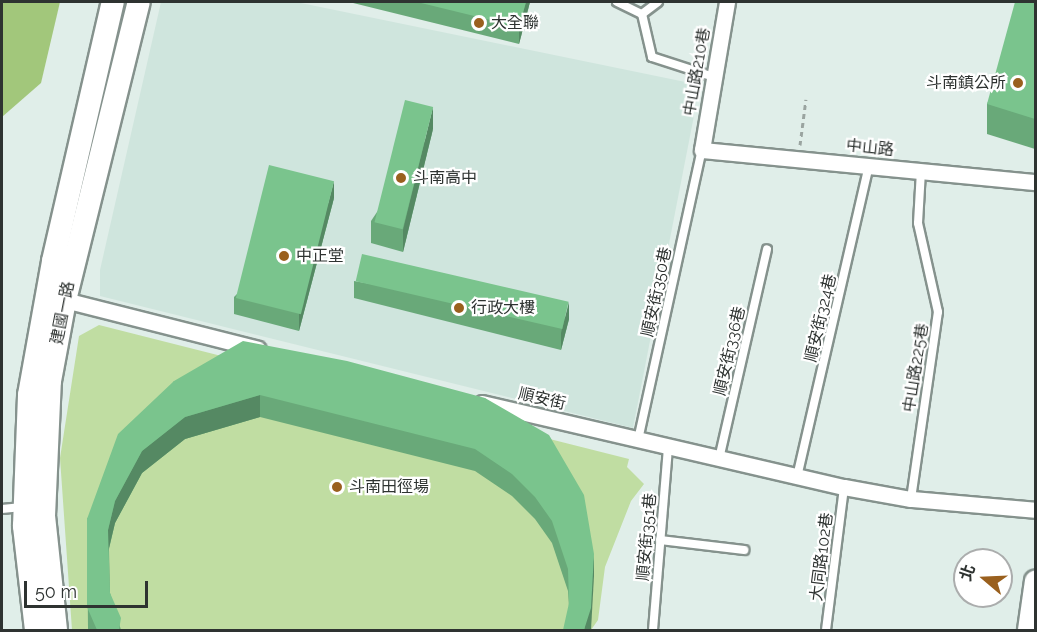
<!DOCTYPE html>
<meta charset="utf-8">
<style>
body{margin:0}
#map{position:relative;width:1037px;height:632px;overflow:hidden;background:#e0eee9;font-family:Raleway,"Noto Sans TC",sans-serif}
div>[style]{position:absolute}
.built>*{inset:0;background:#cfe5dd}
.green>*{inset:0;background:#c0dda2}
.forest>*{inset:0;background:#a2c77b}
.path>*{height:3px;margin-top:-1.5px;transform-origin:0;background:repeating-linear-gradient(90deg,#9aa4a0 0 4.5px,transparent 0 9px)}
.roads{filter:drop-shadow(2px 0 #85928d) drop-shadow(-2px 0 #85928d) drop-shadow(0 2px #85928d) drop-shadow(0 -2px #85928d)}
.lane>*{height:8px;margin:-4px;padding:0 4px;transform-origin:4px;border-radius:4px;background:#fff}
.street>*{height:15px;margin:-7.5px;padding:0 7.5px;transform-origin:7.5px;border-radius:7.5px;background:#fff}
.secondary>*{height:22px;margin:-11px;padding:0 11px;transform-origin:11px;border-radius:11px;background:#fff}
.wall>*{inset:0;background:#69a979}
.shaded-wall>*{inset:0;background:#558963}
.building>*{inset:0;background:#7ac48d;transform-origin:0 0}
.dots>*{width:16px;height:16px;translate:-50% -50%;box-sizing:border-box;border:3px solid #fff;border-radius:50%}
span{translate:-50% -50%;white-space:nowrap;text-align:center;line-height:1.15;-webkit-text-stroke:4.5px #fff;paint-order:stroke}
.poi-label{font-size:16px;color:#2e3331}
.left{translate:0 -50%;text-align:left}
.right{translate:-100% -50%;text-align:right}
.street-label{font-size:16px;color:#2e3331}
.frame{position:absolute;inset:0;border:3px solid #2e3331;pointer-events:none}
.north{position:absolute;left:953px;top:548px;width:60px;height:60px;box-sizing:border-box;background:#fff;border:2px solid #abadad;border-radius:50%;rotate:289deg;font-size:16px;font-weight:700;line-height:24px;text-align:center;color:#2e3331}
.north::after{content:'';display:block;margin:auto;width:21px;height:27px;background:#9a601e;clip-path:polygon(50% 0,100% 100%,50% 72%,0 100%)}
.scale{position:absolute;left:24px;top:581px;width:124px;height:27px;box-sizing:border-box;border:3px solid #2e3331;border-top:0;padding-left:8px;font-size:18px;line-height:21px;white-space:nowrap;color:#2e3331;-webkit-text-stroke:4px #fff;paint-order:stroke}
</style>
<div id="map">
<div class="built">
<div style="clip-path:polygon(161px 2px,296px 2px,700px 85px,633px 428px,100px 296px,100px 270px)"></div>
</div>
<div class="green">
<div style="clip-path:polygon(99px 325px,629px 459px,627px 467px,644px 484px,631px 501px,605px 567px,598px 620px,591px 630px,72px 630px,60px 458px,79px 336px)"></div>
</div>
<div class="forest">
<div style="clip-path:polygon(2px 2px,60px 2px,41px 83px,2px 117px)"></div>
</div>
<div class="path">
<div style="left:800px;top:145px;width:46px;rotate:-82.6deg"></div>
</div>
<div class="roads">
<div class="lane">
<div style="left:617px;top:2px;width:28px;rotate:26deg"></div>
<div style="left:642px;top:14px;width:20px;rotate:-37deg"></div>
<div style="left:642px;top:14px;width:44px;rotate:76.9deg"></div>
<div style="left:652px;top:57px;width:65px;rotate:17.9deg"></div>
<div style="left:638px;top:440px;width:297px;rotate:-77.6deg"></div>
<div style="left:719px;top:459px;width:215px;rotate:-77.1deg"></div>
<div style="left:797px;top:477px;width:319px;rotate:-77deg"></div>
<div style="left:911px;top:499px;width:189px;rotate:-81.8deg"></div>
<div style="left:938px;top:312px;width:91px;rotate:-102.7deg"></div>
<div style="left:918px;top:223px;width:52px;rotate:-86.7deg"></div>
<div style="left:2px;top:509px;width:20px;rotate:-6deg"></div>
<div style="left:660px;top:540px;width:85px;rotate:6.8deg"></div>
<div style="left:653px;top:630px;width:184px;rotate:-85.3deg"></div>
<div style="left:826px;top:630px;width:144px;rotate:-82.8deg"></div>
</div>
<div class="street">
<div style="left:727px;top:2px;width:150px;rotate:99.6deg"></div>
<div style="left:702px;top:150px;width:336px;rotate:5.5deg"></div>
<div style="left:57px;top:298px;width:207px;rotate:14.2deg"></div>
<div style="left:482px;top:403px;width:372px;rotate:13.1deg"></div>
<div style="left:844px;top:487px;width:68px;rotate:10.2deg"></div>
<div style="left:911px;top:499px;width:125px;rotate:5deg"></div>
</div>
<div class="secondary">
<div style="left:36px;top:630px;width:105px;rotate:-96.6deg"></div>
<div style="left:24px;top:526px;width:131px;rotate:-87.8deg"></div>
<div style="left:29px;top:395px;width:136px;rotate:-79.8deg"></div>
<div style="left:53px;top:261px;width:266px;rotate:-77deg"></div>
<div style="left:56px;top:630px;width:115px;rotate:-96deg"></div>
<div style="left:44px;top:516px;width:135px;rotate:-87.5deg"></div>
<div style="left:50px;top:381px;width:82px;rotate:-79.5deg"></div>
<div style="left:65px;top:300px;width:307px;rotate:-76.1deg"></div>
<div style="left:1029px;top:630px;width:49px;rotate:-81.9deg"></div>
</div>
</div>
<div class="wall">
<div style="clip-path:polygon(349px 2px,530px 2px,519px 44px)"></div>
<div style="clip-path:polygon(1035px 3px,1035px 149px,987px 134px,987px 104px)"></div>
<div style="clip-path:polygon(433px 129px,403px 252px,371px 243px,371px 221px)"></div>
<div style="clip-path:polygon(334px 198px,299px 331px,234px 314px,234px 297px)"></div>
<div style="clip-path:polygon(354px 281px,569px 319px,561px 350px,354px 298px)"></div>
<div style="clip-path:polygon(174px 381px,485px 398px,594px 576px,569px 607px,568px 591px,552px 543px,535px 519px,512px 496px,475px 471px,260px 417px,185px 439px,142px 473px,115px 523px,109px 549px,110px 593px,121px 630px,88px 630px,87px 519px)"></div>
</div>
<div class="shaded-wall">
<div style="clip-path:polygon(526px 2px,530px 2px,519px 44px,519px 27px)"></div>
<div style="clip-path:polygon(433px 107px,433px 129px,403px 252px,403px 230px)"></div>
<div style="clip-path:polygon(334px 181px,334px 198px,299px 331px,299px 314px)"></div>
<div style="clip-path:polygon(569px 302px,569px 319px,561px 350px,561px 333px)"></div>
<div style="clip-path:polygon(260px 395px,260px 417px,185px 439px,142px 473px,115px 523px,108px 552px,108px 530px,115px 501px,142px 451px,185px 417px)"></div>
<div style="clip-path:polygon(594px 554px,594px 576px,591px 630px,584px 630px)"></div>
</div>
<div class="building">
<div style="clip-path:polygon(417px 2px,526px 2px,519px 27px)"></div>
<div style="clip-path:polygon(1015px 2px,1032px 2px,1035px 3px,1035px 119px,987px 104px)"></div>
<div style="left:405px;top:100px;width:29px;height:126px;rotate:14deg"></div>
<div style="left:269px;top:165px;width:67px;height:137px;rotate:14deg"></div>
<div style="left:362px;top:254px;width:212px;height:28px;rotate:13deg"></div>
<div style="clip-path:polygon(243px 341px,347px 361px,485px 398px,549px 435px,584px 495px,594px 554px,591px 608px,584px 630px,563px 630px,569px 603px,568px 569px,552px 521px,535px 497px,512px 474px,475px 449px,260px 395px,185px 417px,142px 451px,115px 501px,108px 530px,110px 593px,121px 618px,119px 630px,97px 630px,87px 607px,87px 519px,118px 434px,174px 381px)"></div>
</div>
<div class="dots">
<div style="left:479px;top:23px;background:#9a601e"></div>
<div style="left:1018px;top:83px;background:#9a601e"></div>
<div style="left:401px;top:178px;background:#9a601e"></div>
<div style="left:284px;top:256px;background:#9a601e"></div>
<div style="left:459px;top:308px;background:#9a601e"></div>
<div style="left:337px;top:487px;background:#9a601e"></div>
</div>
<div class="poi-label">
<span class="left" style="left:491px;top:23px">大全聯</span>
<span class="right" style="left:1006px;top:83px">斗南鎮公所</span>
<span class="left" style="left:413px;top:178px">斗南高中</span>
<span class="left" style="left:296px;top:256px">中正堂</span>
<span class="left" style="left:471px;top:308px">行政大樓</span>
<span class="left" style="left:349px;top:487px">斗南田徑場</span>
</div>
<div class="street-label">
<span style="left:697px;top:72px;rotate:-80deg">中山路210巷</span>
<span style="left:870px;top:148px;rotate:6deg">中山路</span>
<span style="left:657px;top:292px;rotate:-78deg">順安街350巷</span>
<span style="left:63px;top:313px;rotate:-79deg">建國一路</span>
<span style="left:821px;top:318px;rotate:-77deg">順安街324巷</span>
<span style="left:730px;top:351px;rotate:-77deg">順安街336巷</span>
<span style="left:916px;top:368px;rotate:-81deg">中山路225巷</span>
<span style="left:542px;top:399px;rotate:13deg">順安街</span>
<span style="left:647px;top:537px;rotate:-85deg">順安街351巷</span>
<span style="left:822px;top:557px;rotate:-83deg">大同路102巷</span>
</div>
<div class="frame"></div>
<div class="north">北</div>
<div class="scale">50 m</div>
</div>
